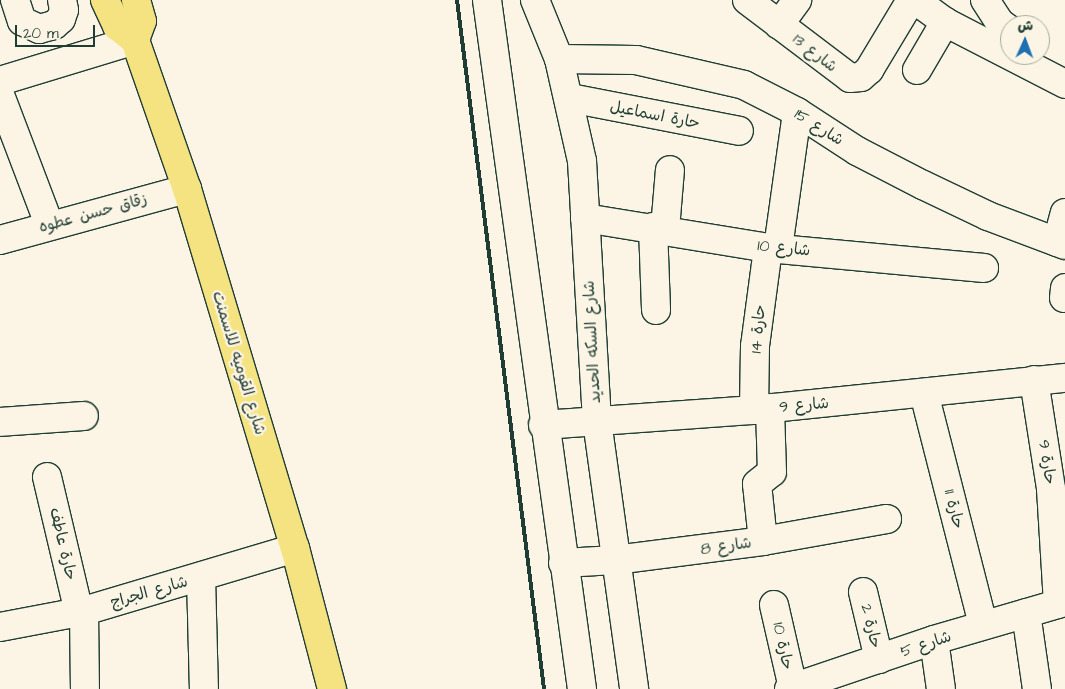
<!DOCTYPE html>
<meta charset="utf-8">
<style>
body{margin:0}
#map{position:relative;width:1065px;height:689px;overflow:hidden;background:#fcf5e5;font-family:"Architects Daughter","Playpen Sans Arabic",sans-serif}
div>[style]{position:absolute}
.roads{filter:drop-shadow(1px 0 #1f3d34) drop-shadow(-1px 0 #1f3d34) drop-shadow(0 1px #1f3d34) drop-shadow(0 -1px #1f3d34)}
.minor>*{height:28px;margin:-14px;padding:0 14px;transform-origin:14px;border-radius:14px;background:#fcf5e5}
.major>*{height:28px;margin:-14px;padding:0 14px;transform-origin:14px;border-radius:14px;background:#f5e382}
.rail>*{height:4px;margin:-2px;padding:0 2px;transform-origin:2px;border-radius:2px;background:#1f3d34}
span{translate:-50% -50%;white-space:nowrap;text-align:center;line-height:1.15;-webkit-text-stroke:4.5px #fcf5e5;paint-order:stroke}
.street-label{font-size:16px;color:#1f3d34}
.north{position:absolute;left:1000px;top:15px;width:50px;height:50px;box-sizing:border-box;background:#fcf5e5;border:1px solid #a4ab9e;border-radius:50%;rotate:2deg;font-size:14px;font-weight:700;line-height:20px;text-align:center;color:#1f3d34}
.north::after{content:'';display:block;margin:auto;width:18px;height:22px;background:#1f6fb2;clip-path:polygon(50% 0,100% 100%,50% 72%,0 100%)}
.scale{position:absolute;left:15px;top:25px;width:80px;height:22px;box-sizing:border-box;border:2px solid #1f3d34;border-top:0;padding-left:6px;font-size:15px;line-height:18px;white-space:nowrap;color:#1f3d34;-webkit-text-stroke:4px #fcf5e5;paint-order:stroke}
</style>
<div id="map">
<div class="roads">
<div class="minor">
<div style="left:15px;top:0;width:22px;rotate:72deg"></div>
<div style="left:22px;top:21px;width:19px;rotate:25deg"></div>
<div style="left:39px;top:29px;width:16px;rotate:-15deg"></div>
<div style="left:54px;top:25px;width:9px;rotate:-41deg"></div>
<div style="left:61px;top:19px;width:9px;rotate:-72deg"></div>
<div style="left:64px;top:10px;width:10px;rotate:-101deg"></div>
<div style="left:487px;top:0;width:696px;rotate:82.15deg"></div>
<div style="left:535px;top:0;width:64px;rotate:67.9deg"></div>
<div style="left:559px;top:59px;width:105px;rotate:77.3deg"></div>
<div style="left:582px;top:161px;width:260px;rotate:86.7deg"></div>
<div style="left:597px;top:421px;width:271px;rotate:82.1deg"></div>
<div style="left:747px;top:0;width:129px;rotate:37.1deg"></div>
<div style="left:850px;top:78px;width:11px;rotate:-5deg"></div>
<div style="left:861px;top:77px;width:11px;rotate:-41deg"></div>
<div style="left:869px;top:70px;width:82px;rotate:-59deg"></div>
<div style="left:915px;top:0;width:37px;rotate:36deg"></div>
<div style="left:945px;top:22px;width:135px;rotate:27.3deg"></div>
<div style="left:985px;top:0;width:27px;rotate:57deg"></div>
<div style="left:1000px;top:23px;width:12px;rotate:35deg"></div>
<div style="left:779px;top:25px;width:31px;rotate:-54deg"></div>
<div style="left:559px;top:59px;width:77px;rotate:0.7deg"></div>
<div style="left:636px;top:60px;width:111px;rotate:13deg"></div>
<div style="left:744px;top:85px;width:59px;rotate:27deg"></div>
<div style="left:797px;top:112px;width:72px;rotate:33deg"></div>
<div style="left:857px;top:151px;width:74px;rotate:27.3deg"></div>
<div style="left:923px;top:185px;width:72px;rotate:25.5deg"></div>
<div style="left:988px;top:216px;width:82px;rotate:20.6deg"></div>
<div style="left:917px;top:70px;width:56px;rotate:-59.7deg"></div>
<div style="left:0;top:81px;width:141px;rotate:-16.9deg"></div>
<div style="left:0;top:95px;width:138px;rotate:69.2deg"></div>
<div style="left:570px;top:98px;width:172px;rotate:11deg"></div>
<div style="left:585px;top:218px;width:185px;rotate:9.3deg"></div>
<div style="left:768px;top:248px;width:217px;rotate:5.3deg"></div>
<div style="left:653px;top:227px;width:83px;rotate:87.9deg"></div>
<div style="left:665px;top:229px;width:59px;rotate:-85.2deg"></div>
<div style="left:0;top:240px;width:194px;rotate:-15.3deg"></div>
<div style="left:1057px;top:242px;width:30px;rotate:-75deg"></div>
<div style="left:778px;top:248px;width:137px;rotate:-82deg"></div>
<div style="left:1064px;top:298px;width:10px;rotate:-84deg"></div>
<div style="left:1034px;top:380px;width:110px;rotate:81.1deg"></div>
<div style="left:1051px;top:489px;width:115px;rotate:86.5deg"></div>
<div style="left:924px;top:393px;width:239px;rotate:75.7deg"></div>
<div style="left:754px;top:410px;width:64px;rotate:-89.1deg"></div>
<div style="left:755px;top:346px;width:99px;rotate:-82.4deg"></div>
<div style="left:0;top:422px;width:84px;rotate:-4.1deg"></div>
<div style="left:543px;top:425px;width:212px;rotate:-4.1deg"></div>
<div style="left:754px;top:410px;width:313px;rotate:-5.9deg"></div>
<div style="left:47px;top:477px;width:139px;rotate:76.7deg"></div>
<div style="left:763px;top:541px;width:57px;rotate:-96deg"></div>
<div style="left:757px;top:484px;width:19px;rotate:-39deg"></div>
<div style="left:772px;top:472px;width:64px;rotate:-91.8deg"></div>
<div style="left:563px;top:563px;width:52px;rotate:-3.3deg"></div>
<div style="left:615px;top:560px;width:149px;rotate:-7.3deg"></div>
<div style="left:763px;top:541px;width:126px;rotate:-10.1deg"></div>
<div style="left:201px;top:577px;width:112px;rotate:88.5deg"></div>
<div style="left:863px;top:592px;width:69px;rotate:76.6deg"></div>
<div style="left:774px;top:605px;width:85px;rotate:77.1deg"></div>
<div style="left:84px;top:611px;width:78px;rotate:89.3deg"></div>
<div style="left:1026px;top:613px;width:77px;rotate:81.8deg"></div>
<div style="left:0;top:627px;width:86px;rotate:-10.8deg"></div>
<div style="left:84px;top:611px;width:220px;rotate:-16.6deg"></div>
<div style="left:934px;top:640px;width:49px;rotate:81.9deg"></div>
<div style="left:789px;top:689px;width:153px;rotate:-18.7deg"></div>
<div style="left:934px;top:640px;width:136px;rotate:-16.2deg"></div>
</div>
<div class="major">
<div style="left:105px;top:0;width:29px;rotate:65deg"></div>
<div style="left:117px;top:26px;width:23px;rotate:38deg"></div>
<div style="left:135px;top:40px;width:158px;rotate:70.8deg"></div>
<div style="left:187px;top:189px;width:375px;rotate:73.3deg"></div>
<div style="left:295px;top:548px;width:146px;rotate:75.3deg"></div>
<div style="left:135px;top:40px;width:20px;rotate:-70deg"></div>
<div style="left:142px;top:21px;width:22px;rotate:-106deg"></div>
</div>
</div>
<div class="rail">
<div style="left:457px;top:0;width:694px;rotate:82.8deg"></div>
</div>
<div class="street-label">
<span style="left:815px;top:53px;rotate:38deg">شارع 13</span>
<span style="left:655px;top:115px;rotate:11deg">حارة اسماعيل</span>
<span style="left:819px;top:127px;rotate:32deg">شارع 15</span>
<span style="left:93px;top:213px;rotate:-15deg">زقاق حسن عطوه</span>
<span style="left:784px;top:248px;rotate:6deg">شارع 10</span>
<span style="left:758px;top:329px;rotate:-85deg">حارة 14</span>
<span style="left:592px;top:342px;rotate:-93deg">شارع السكه الحديد</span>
<span style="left:239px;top:363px;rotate:73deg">شارع القوميه للاسمنت</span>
<span style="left:804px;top:405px;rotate:-5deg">شارع 9</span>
<span style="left:1047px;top:462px;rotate:81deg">حارة 9</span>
<span style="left:954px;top:509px;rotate:76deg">حارة 11</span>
<span style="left:63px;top:544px;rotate:77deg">حارة عاطف</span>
<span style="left:726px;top:546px;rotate:-8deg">شارع 8</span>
<span style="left:149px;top:592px;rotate:-16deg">شارع الجراج</span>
<span style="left:871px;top:626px;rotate:77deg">حارة 2</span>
<span style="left:926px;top:644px;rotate:-18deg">شارع 5</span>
<span style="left:783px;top:646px;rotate:78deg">حارة 10</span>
</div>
<div class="north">ش</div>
<div class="scale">20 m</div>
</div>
